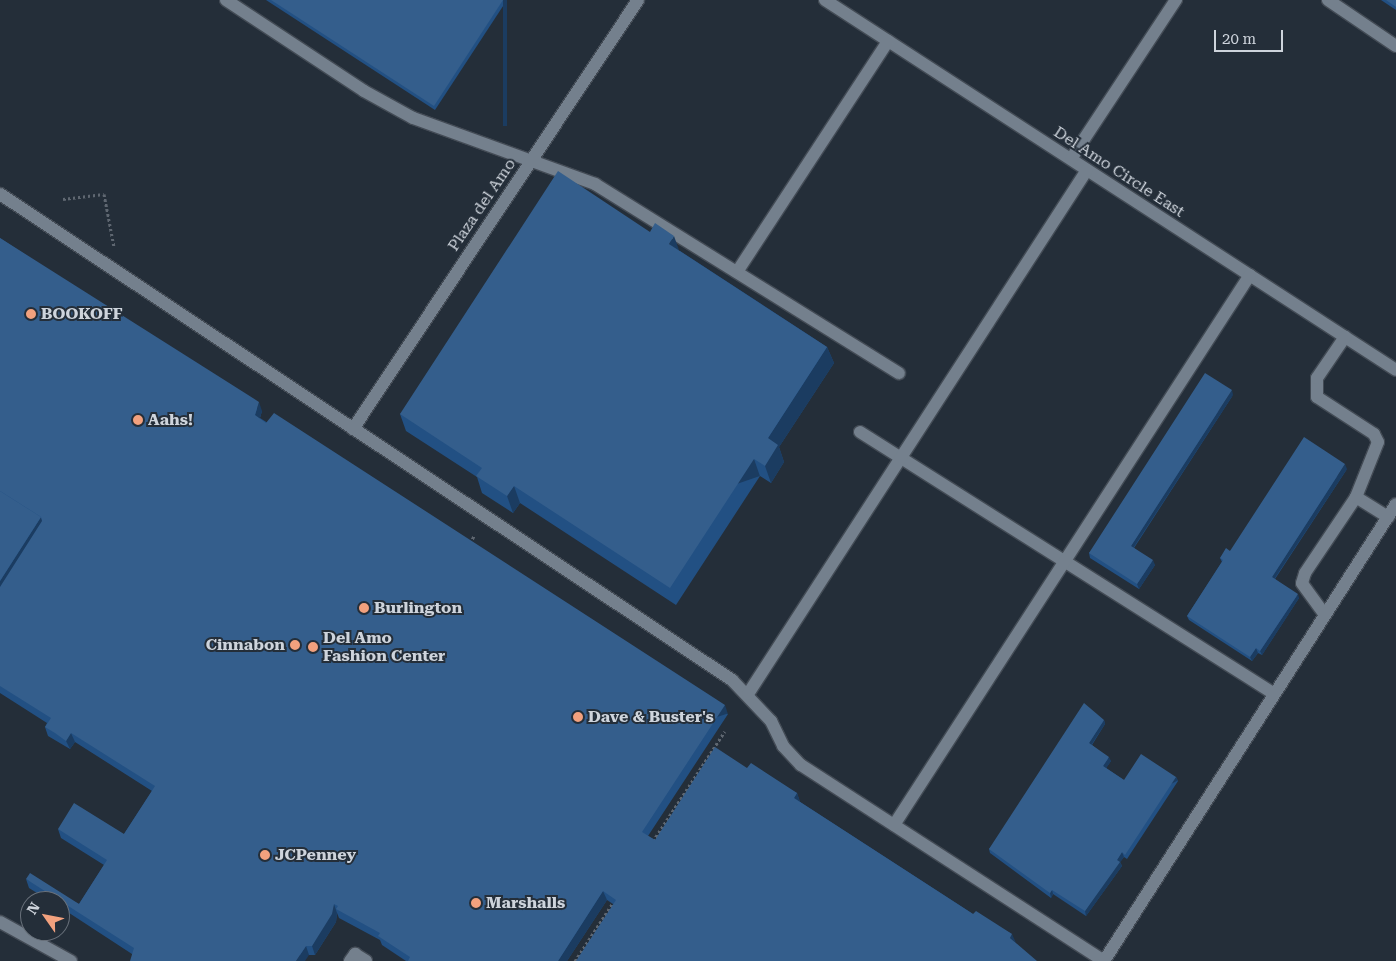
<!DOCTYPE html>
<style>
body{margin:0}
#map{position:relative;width:1396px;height:961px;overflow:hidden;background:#242e39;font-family:"Roboto Serif",serif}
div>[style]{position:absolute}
.path>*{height:3px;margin-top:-1.5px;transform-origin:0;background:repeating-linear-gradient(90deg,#5f6771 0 2.5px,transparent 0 5px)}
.roads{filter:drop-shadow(1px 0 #434b55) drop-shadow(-1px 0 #434b55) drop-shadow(0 1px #434b55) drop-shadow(0 -1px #434b55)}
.minor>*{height:12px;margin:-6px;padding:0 6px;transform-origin:6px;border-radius:6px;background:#74808d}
.wall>*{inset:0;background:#225083}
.shaded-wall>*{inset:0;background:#1b3c61;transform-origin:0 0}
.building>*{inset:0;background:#345e8c}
.dots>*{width:14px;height:14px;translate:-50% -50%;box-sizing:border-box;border:2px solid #242e39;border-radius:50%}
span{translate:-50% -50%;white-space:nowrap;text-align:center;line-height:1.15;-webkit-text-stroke:4px #242e39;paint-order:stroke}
.street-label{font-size:16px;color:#ced4dc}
.poi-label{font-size:16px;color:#ced4dc;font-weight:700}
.left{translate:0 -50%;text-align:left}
.right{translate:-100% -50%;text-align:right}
.north{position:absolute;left:20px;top:891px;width:50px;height:50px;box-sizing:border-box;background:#242e39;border:1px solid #68707a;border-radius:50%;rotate:303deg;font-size:14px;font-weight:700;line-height:20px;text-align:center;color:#ced4dc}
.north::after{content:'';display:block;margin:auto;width:18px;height:22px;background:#f2a17e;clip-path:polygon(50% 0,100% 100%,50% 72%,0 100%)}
.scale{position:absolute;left:1214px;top:30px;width:69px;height:22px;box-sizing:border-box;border:2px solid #ced4dc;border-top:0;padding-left:6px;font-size:15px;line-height:18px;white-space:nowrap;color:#ced4dc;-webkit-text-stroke:4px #242e39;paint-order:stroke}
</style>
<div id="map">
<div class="path">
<div style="left:63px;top:199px;width:41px;rotate:-7deg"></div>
<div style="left:104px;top:194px;width:54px;rotate:79.3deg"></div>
<div style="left:470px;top:543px;width:8px;rotate:-60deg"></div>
<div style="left:653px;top:841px;width:131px;rotate:-56.8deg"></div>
<div style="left:575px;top:961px;width:68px;rotate:-57deg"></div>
</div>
<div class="roads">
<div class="minor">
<div style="left:226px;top:0;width:165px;rotate:33.4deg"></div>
<div style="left:364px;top:91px;width:56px;rotate:28.9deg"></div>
<div style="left:413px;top:118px;width:194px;rotate:19.9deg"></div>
<div style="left:595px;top:184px;width:358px;rotate:31.9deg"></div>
<div style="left:825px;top:0;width:680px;rotate:32.94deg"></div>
<div style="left:1328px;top:0;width:82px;rotate:34.1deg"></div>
<div style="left:1071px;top:159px;width:191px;rotate:-56.6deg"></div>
<div style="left:0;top:194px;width:879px;rotate:33.58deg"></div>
<div style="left:732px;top:680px;width:57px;rotate:46.4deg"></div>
<div style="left:771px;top:721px;width:28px;rotate:64deg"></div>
<div style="left:783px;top:746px;width:26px;rotate:47deg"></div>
<div style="left:801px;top:765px;width:361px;rotate:32.9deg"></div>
<div style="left:737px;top:272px;width:276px;rotate:-56.8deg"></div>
<div style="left:353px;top:429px;width:515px;rotate:-56.4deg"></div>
<div style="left:860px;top:432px;width:490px;rotate:32.3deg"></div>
<div style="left:1356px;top:497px;width:38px;rotate:32deg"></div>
<div style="left:1325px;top:615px;width:39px;rotate:-126deg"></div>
<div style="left:1302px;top:583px;width:10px;rotate:-73deg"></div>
<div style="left:1305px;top:573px;width:92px;rotate:-56.1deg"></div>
<div style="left:1356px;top:497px;width:59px;rotate:-68.2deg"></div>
<div style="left:1378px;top:442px;width:9px;rotate:-117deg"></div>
<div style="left:1374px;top:434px;width:68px;rotate:-147deg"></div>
<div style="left:1317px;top:397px;width:19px;rotate:-90deg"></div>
<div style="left:1317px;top:378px;width:50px;rotate:-55.7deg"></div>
<div style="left:748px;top:694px;width:624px;rotate:-57.1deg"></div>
<div style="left:894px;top:825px;width:655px;rotate:-57.09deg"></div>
<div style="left:0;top:922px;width:81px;rotate:28.8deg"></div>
<div style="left:350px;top:961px;width:9px;rotate:-54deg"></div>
<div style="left:355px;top:954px;width:13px;rotate:32deg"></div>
<div style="left:1104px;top:961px;width:542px;rotate:-57.42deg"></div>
</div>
</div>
<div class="wall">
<div style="clip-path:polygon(266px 0,507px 0,435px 110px)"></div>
<div style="clip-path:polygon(1381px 0,1396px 0,1396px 10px)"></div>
<div style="clip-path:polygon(0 238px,262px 411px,260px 418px,728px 714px,648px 836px,655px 840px,747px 768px,797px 793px,800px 802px,973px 914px,1012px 934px,613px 904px,607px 900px,567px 961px,406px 961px,382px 945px,380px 940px,339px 918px,337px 913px,336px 922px,315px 955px,132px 954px,60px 907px,60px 901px,50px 901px,29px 888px,26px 879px,79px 904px,104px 865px,61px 838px,58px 829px,124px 834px,152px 791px,75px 742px,70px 749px,48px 736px,45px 727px,47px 723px,0 693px)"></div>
<div style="clip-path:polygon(680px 251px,827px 347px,834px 363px,779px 447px,784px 462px,771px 483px,760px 476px,676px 605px,520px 503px,513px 513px,482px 493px,477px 477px,406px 431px,400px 414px)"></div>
<div style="clip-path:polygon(1233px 395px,1134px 548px,1155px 565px,1139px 589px,1090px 558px,1089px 553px)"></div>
<div style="clip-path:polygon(1347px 469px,1275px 579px,1299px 598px,1262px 655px,1258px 653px,1252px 661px,1189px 620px,1187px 616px,1222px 562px,1220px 558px)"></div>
<div style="clip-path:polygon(1104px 720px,1105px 724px,1092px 745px,1111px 761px,1106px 768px,1124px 780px,1176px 777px,1178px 781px,1127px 859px,1124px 857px,1120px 862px,1122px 866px,1086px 916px,1053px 894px,1051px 898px,990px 853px,989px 849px)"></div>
</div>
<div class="shaded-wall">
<div style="left:503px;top:0;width:4px;height:126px"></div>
<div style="clip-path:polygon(674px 236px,680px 253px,669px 244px)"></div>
<div style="clip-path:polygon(827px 347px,834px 363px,779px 447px,784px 462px,771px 483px,765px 466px,768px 438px)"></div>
<div style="clip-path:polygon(1232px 390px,1233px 395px,1132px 550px,1131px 546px)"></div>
<div style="clip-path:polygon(259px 402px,262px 411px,258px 424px,255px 415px)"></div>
<div style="left:754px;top:459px;width:18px;height:154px;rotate:71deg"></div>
<div style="clip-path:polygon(1345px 464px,1347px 469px,1273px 581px,1272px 577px)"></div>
<div style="clip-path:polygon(514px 486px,520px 503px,513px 513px,507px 496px)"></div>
<div style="clip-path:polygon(41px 517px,46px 530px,0 601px,0 581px)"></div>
<div style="clip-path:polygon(1153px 560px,1155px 565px,1139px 589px,1137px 584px)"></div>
<div style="clip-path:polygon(1298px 594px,1299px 598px,1262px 655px,1260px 651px)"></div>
<div style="clip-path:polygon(1256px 648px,1258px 653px,1252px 661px,1250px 657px)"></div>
<div style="left:725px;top:705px;width:9px;height:152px;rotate:72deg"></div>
<div style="clip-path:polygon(1104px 720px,1105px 724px,1090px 747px,1089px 743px)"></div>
<div style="clip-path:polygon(71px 733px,75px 742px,70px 749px,66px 741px)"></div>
<div style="clip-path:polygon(1109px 757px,1111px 761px,1105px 770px,1103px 766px)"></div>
<div style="left:1176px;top:777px;width:4px;height:93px;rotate:63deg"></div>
<div style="clip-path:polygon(797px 793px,800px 802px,797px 807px,794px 798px)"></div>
<div style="clip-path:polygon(1122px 852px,1124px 857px,1120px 862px,1122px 866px,1086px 916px,1085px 911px)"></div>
<div style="clip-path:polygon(1052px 890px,1053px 894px,1051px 898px,1050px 893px)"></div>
<div style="clip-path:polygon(603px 891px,607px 900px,567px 961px,558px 961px)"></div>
<div style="clip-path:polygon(334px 904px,337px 913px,336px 922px,315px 955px,312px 946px)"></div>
<div style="clip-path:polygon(1012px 934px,1016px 943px,1010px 938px)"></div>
<div style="clip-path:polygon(306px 946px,309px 955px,305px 961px,296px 961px)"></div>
</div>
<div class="building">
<div style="clip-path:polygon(271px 0,503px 0,434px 106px)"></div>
<div style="clip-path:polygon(1386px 0,1396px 0,1396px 7px)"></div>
<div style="clip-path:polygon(558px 171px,650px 232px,655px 223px,674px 236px,669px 244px,827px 347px,768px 438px,778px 445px,765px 466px,754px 459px,670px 588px,514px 486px,507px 496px,476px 476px,482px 468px,400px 414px)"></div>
<div style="clip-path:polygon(0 238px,259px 402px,255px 415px,266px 423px,274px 413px,725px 705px,642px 832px,655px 840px,715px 747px,747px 768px,751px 763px,797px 793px,794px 798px,973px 914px,976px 911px,1012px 934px,1010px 938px,1037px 961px,576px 961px,616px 900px,603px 891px,558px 961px,408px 961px,410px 957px,378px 936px,380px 933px,336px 909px,338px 906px,334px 904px,332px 914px,312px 946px,306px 946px,296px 961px,130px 961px,134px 948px,26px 879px,30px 873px,79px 904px,107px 860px,58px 829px,74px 803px,124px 834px,155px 786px,71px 733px,66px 741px,55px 733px,45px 727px,51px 718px,0 686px,0 587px,42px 521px,41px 517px,0 491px)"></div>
<div style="clip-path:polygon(1205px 373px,1232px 390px,1131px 546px,1153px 560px,1137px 584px,1089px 553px)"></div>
<div style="clip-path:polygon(1304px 437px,1345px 464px,1272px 577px,1298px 594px,1260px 651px,1256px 648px,1250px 657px,1187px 616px,1223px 560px,1220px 558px,1226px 548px,1230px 551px)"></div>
<div style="clip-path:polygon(0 491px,41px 517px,0 581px)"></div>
<div style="clip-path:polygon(1084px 703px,1104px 720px,1089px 743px,1109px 757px,1103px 766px,1124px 780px,1141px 754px,1176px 777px,1125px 855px,1122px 852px,1117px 860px,1120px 862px,1085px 911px,1052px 890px,1050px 893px,989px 849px)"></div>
</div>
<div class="dots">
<div style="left:31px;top:314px;background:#f2a17e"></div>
<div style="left:138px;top:420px;background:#f2a17e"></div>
<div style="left:364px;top:608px;background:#f2a17e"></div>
<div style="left:295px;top:645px;background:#f2a17e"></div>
<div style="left:313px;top:647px;background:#f2a17e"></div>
<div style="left:578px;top:717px;background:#f2a17e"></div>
<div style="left:265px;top:855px;background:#f2a17e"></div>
<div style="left:476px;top:903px;background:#f2a17e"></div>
</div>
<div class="street-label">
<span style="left:1119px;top:172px;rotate:33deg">Del Amo Circle East</span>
<span style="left:482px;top:205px;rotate:-56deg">Plaza del Amo</span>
</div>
<div class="poi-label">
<span class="left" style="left:41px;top:314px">BOOKOFF</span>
<span class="left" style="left:148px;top:420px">Aahs!</span>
<span class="left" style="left:374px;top:608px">Burlington</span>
<span class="left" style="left:323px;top:647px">Del Amo<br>Fashion Center</span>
<span class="right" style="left:285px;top:645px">Cinnabon</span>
<span class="left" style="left:588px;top:717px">Dave &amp; Buster's</span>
<span class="left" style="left:275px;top:855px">JCPenney</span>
<span class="left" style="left:486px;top:903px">Marshalls</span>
</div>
<div class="north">N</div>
<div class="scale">20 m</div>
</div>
